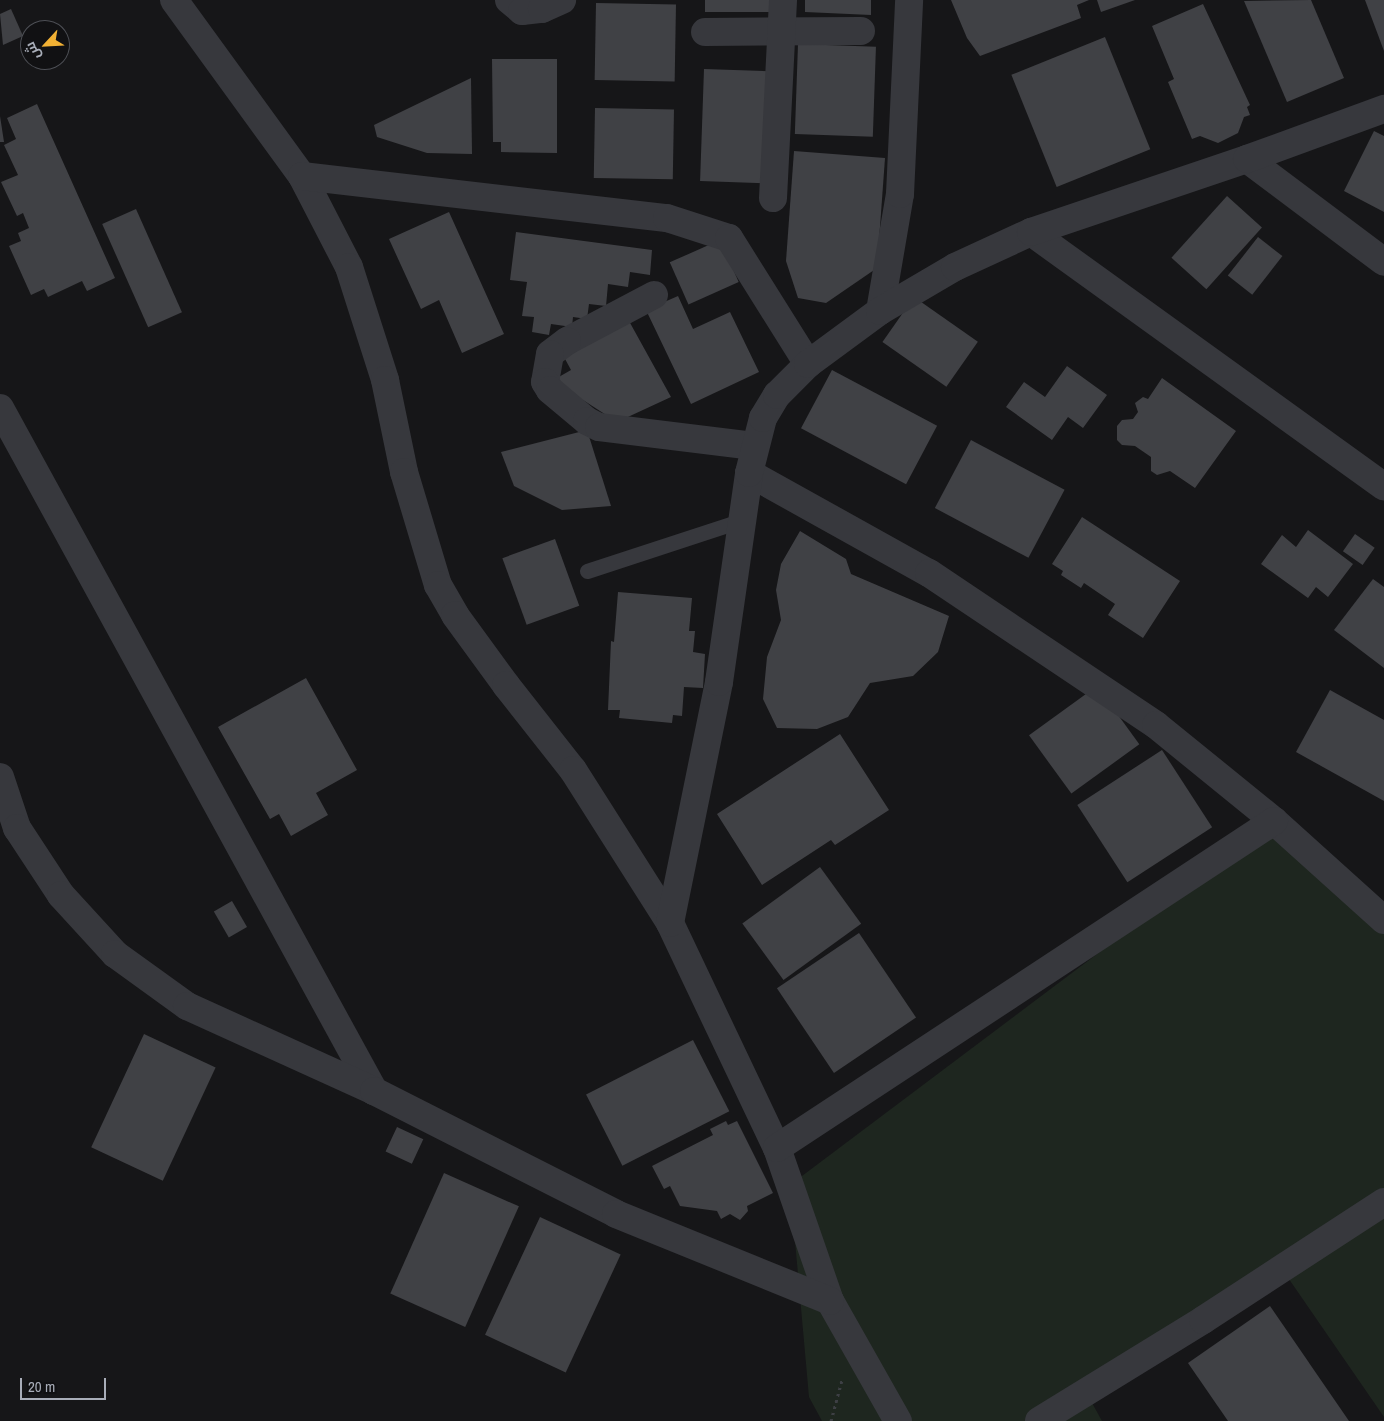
<!DOCTYPE html>
<meta charset="utf-8">
<style>
body{margin:0}
#map{position:relative;width:1384px;height:1421px;overflow:hidden;background:#161618;font-family:"Archivo Narrow",Cairo,sans-serif}
div>[style]{position:absolute}
.green>*{inset:0;background:#1e261f}
.building>*{inset:0;background:#404145;transform-origin:0 0}
.path>*{height:3px;margin-top:-1.5px;transform-origin:0;background:repeating-linear-gradient(90deg,#3d3f44 0 2.5px,transparent 0 6.5px)}
.service>*{height:15px;margin:-7.5px;padding:0 7.5px;transform-origin:7.5px;border-radius:7.5px;background:#37383d}
.minor>*{height:28px;margin:-14px;padding:0 14px;transform-origin:14px;border-radius:14px;background:#37383d}
span{translate:-50% -50%;white-space:nowrap;text-align:center;line-height:1.15;-webkit-text-stroke:5px #111113;paint-order:stroke}
.north{position:absolute;left:20px;top:20px;width:50px;height:50px;box-sizing:border-box;background:#111113;border:1px solid #4d4f55;border-radius:50%;rotate:245deg;font-size:14px;font-weight:700;line-height:20px;text-align:center;color:#a8adb8}
.north::after{content:'';display:block;margin:auto;width:18px;height:22px;background:#f2b134;clip-path:polygon(50% 0,100% 100%,50% 72%,0 100%)}
.scale{position:absolute;left:20px;top:1378px;width:86px;height:22px;box-sizing:border-box;border:2px solid #a8adb8;border-top:0;padding-left:6px;font-size:15px;line-height:18px;white-space:nowrap;color:#a8adb8;-webkit-text-stroke:4px #111113;paint-order:stroke}
</style>
<div id="map">
<div class="green">
<div style="clip-path:polygon(1274px 821px,1384px 918px,1384px 1417px,1282px 1269px,1086px 1392px,1102px 1421px,822px 1421px,809px 1397px,790px 1185px)"></div>
</div>
<div class="building">
<div style="left:705px;top:0;width:68px;height:12px"></div>
<div style="clip-path:polygon(805px 0,871px 0,871px 15px,805px 12px)"></div>
<div style="clip-path:polygon(951px 0,1089px 0,1077px 5px,1081px 18px,980px 56px,967px 38px)"></div>
<div style="clip-path:polygon(1097px 0,1135px 0,1101px 12px)"></div>
<div style="clip-path:polygon(1311px 0,1344px 78px,1287px 102px,1244px 1px)"></div>
<div style="clip-path:polygon(1365px 0,1384px 0,1384px 51px)"></div>
<div style="left:596px;top:3px;width:80px;height:77px;rotate:1deg"></div>
<div style="clip-path:polygon(1203px 4px,1250px 105px,1247px 107px,1250px 115px,1244px 117px,1238px 133px,1218px 143px,1200px 136px,1192px 139px,1168px 82px,1174px 79px,1152px 26px)"></div>
<div style="clip-path:polygon(11px 9px,23px 36px,3px 45px,0 14px)"></div>
<div style="left:1105px;top:37px;width:121px;height:101px;rotate:68deg"></div>
<div style="left:798px;top:44px;width:78px;height:90px;rotate:2deg"></div>
<div style="clip-path:polygon(492px 59px,557px 59px,557px 153px,501px 152px,501px 142px,493px 142px)"></div>
<div style="left:704px;top:69px;width:71px;height:112px;rotate:2deg"></div>
<div style="clip-path:polygon(471px 78px,472px 154px,427px 153px,377px 137px,374px 125px)"></div>
<div style="clip-path:polygon(37px 104px,115px 278px,87px 291px,82px 281px,48px 297px,44px 289px,31px 295px,9px 246px,21px 241px,18px 233px,29px 228px,23px 213px,17px 216px,1px 182px,18px 175px,4px 145px,16px 139px,7px 118px)"></div>
<div style="left:595px;top:108px;width:79px;height:70px;rotate:1deg"></div>
<div style="clip-path:polygon(0 116px,4px 142px,0 142px)"></div>
<div style="clip-path:polygon(1374px 131px,1384px 136px,1384px 212px,1344px 191px)"></div>
<div style="clip-path:polygon(794px 151px,885px 158px,877px 268px,826px 303px,798px 298px,786px 261px)"></div>
<div style="left:1227px;top:196px;width:47px;height:83px;rotate:42deg"></div>
<div style="left:136px;top:209px;width:113px;height:37px;rotate:66deg"></div>
<div style="clip-path:polygon(449px 212px,504px 334px,462px 353px,439px 300px,421px 309px,389px 239px)"></div>
<div style="clip-path:polygon(516px 232px,652px 250px,650px 275px,630px 272px,628px 287px,608px 284px,606px 306px,589px 304px,587px 319px,573px 317px,572px 327px,551px 324px,549px 335px,532px 332px,534px 317px,522px 316px,527px 282px,510px 280px)"></div>
<div style="left:1258px;top:237px;width:31px;height:49px;rotate:38deg"></div>
<div style="left:720px;top:240px;width:46px;height:55px;rotate:66deg"></div>
<div style="clip-path:polygon(678px 296px,693px 329px,730px 312px,759px 372px,691px 404px,646px 310px)"></div>
<div style="left:914px;top:297px;width:78px;height:55px;rotate:35deg"></div>
<div style="clip-path:polygon(629px 321px,671px 397px,617px 422px,583px 400px,572px 404px,557px 378px,571px 370px,564px 357px)"></div>
<div style="clip-path:polygon(1067px 366px,1107px 395px,1083px 428px,1068px 417px,1052px 440px,1006px 407px,1024px 382px,1045px 397px)"></div>
<div style="left:832px;top:370px;width:119px;height:66px;rotate:28deg"></div>
<div style="clip-path:polygon(1162px 378px,1236px 431px,1195px 488px,1170px 471px,1157px 475px,1151px 471px,1151px 457px,1135px 446px,1122px 445px,1117px 440px,1117px 426px,1122px 420px,1133px 419px,1138px 412px,1135px 403px,1143px 397px,1148px 399px)"></div>
<div style="clip-path:polygon(587px 430px,611px 506px,562px 510px,514px 486px,501px 452px)"></div>
<div style="left:971px;top:440px;width:106px;height:77px;rotate:28deg"></div>
<div style="clip-path:polygon(1082px 517px,1180px 581px,1143px 638px,1108px 615px,1115px 604px,1084px 583px,1081px 588px,1061px 575px,1063px 571px,1052px 564px)"></div>
<div style="clip-path:polygon(1308px 530px,1353px 564px,1328px 597px,1316px 587px,1308px 598px,1261px 564px,1282px 535px,1296px 547px)"></div>
<div style="clip-path:polygon(800px 531px,846px 559px,851px 574px,949px 616px,938px 652px,913px 676px,870px 683px,848px 717px,817px 729px,777px 728px,763px 699px,767px 657px,781px 620px,776px 590px,781px 564px)"></div>
<div style="left:1355px;top:534px;width:24px;height:21px;rotate:35deg"></div>
<div style="left:555px;top:539px;width:71px;height:56px;rotate:70deg"></div>
<div style="clip-path:polygon(1373px 579px,1384px 587px,1384px 668px,1334px 630px)"></div>
<div style="clip-path:polygon(618px 592px,692px 598px,689px 631px,695px 631px,693px 652px,705px 654px,703px 688px,684px 687px,682px 716px,673px 715px,672px 723px,619px 718px,620px 710px,608px 710px,611px 641px,614px 642px)"></div>
<div style="clip-path:polygon(306px 678px,357px 770px,316px 793px,328px 815px,291px 836px,279px 814px,270px 819px,218px 727px)"></div>
<div style="left:1097px;top:686px;width:72px;height:84px;rotate:54deg"></div>
<div style="clip-path:polygon(1330px 690px,1384px 720px,1384px 801px,1296px 752px)"></div>
<div style="clip-path:polygon(840px 734px,889px 810px,835px 845px,831px 840px,762px 885px,717px 814px)"></div>
<div style="left:1162px;top:750px;width:92px;height:101px;rotate:57deg"></div>
<div style="left:820px;top:867px;width:70px;height:96px;rotate:54deg"></div>
<div style="left:232px;top:901px;width:30px;height:21px;rotate:60deg"></div>
<div style="left:859px;top:933px;width:102px;height:99px;rotate:56deg"></div>
<div style="left:144px;top:1034px;width:79px;height:125px;rotate:25deg"></div>
<div style="left:693px;top:1040px;width:80px;height:120px;rotate:63deg"></div>
<div style="clip-path:polygon(726px 1121px,728px 1125px,737px 1121px,773px 1193px,747px 1206px,748px 1211px,740px 1220px,730px 1214px,721px 1219px,717px 1211px,680px 1206px,670px 1186px,664px 1189px,652px 1166px,713px 1135px,710px 1129px)"></div>
<div style="left:397px;top:1127px;width:29px;height:27px;rotate:25deg"></div>
<div style="left:444px;top:1173px;width:82px;height:132px;rotate:24deg"></div>
<div style="left:540px;top:1217px;width:89px;height:130px;rotate:25deg"></div>
<div style="clip-path:polygon(1270px 1306px,1349px 1421px,1228px 1421px,1188px 1363px)"></div>
</div>
<div class="path">
<div style="left:831px;top:1421px;width:42px;rotate:-75deg"></div>
</div>
<div class="service">
<div style="left:587px;top:571px;width:161px;rotate:-18.1deg"></div>
</div>
<div class="minor">
<div style="left:174px;top:0;width:218px;rotate:54deg"></div>
<div style="left:302px;top:176px;width:102px;rotate:62.7deg"></div>
<div style="left:349px;top:267px;width:119px;rotate:72.3deg"></div>
<div style="left:385px;top:380px;width:94px;rotate:78.3deg"></div>
<div style="left:404px;top:472px;width:118px;rotate:73.3deg"></div>
<div style="left:438px;top:585px;width:34px;rotate:60deg"></div>
<div style="left:455px;top:615px;width:87px;rotate:53.9deg"></div>
<div style="left:506px;top:685px;width:108px;rotate:51.8deg"></div>
<div style="left:573px;top:770px;width:181px;rotate:57.6deg"></div>
<div style="left:670px;top:923px;width:249px;rotate:64.6deg"></div>
<div style="left:777px;top:1148px;width:162px;rotate:70.9deg"></div>
<div style="left:830px;top:1301px;width:138px;rotate:60.5deg"></div>
<div style="left:509px;top:0;width:17px;rotate:40deg"></div>
<div style="left:522px;top:11px;width:20px;rotate:-6deg"></div>
<div style="left:542px;top:9px;width:22px;rotate:-24deg"></div>
<div style="left:705px;top:32px;width:156px;rotate:-0.4deg"></div>
<div style="left:1247px;top:159px;width:171px;rotate:36.9deg"></div>
<div style="left:302px;top:176px;width:367px;rotate:6.6deg"></div>
<div style="left:667px;top:218px;width:65px;rotate:17.9deg"></div>
<div style="left:729px;top:238px;width:149px;rotate:57.9deg"></div>
<div style="left:773px;top:198px;width:198px;rotate:-87.1deg"></div>
<div style="left:1031px;top:232px;width:435px;rotate:35.8deg"></div>
<div style="left:654px;top:295px;width:98px;rotate:152.1deg"></div>
<div style="left:567px;top:341px;width:21px;rotate:143deg"></div>
<div style="left:550px;top:354px;width:28px;rotate:100deg"></div>
<div style="left:545px;top:382px;width:9px;rotate:58deg"></div>
<div style="left:550px;top:390px;width:48px;rotate:40deg"></div>
<div style="left:587px;top:421px;width:13px;rotate:27deg"></div>
<div style="left:599px;top:427px;width:156px;rotate:7deg"></div>
<div style="left:880px;top:311px;width:119px;rotate:-80.3deg"></div>
<div style="left:900px;top:194px;width:194px;rotate:-87.3deg"></div>
<div style="left:0;top:408px;width:779px;rotate:61.3deg"></div>
<div style="left:749px;top:473px;width:206px;rotate:29.1deg"></div>
<div style="left:929px;top:573px;width:273px;rotate:33.8deg"></div>
<div style="left:1156px;top:725px;width:152px;rotate:39.1deg"></div>
<div style="left:1274px;top:821px;width:148px;rotate:42deg"></div>
<div style="left:0;top:777px;width:54px;rotate:71.6deg"></div>
<div style="left:17px;top:828px;width:80px;rotate:56.7deg"></div>
<div style="left:61px;top:895px;width:80px;rotate:47.5deg"></div>
<div style="left:115px;top:954px;width:89px;rotate:35.8deg"></div>
<div style="left:187px;top:1006px;width:205px;rotate:24.4deg"></div>
<div style="left:374px;top:1091px;width:271px;rotate:26.9deg"></div>
<div style="left:616px;top:1214px;width:231px;rotate:22.1deg"></div>
<div style="left:670px;top:923px;width:246px;rotate:-78.5deg"></div>
<div style="left:719px;top:682px;width:211px;rotate:-81.8deg"></div>
<div style="left:749px;top:473px;width:57px;rotate:-75.7deg"></div>
<div style="left:763px;top:418px;width:27px;rotate:-59deg"></div>
<div style="left:777px;top:395px;width:44px;rotate:-45deg"></div>
<div style="left:808px;top:364px;width:89px;rotate:-36.4deg"></div>
<div style="left:880px;top:311px;width:87px;rotate:-30.4deg"></div>
<div style="left:955px;top:267px;width:84px;rotate:-24.7deg"></div>
<div style="left:1031px;top:232px;width:228px;rotate:-18.7deg"></div>
<div style="left:1247px;top:159px;width:146px;rotate:-20.1deg"></div>
<div style="left:777px;top:1148px;width:595px;rotate:-33.34deg"></div>
<div style="left:1039px;top:1421px;width:193px;rotate:-31.6deg"></div>
<div style="left:1203px;top:1320px;width:216px;rotate:-33.1deg"></div>
</div>
<div class="north">ش</div>
<div class="scale">20 m</div>
</div>
